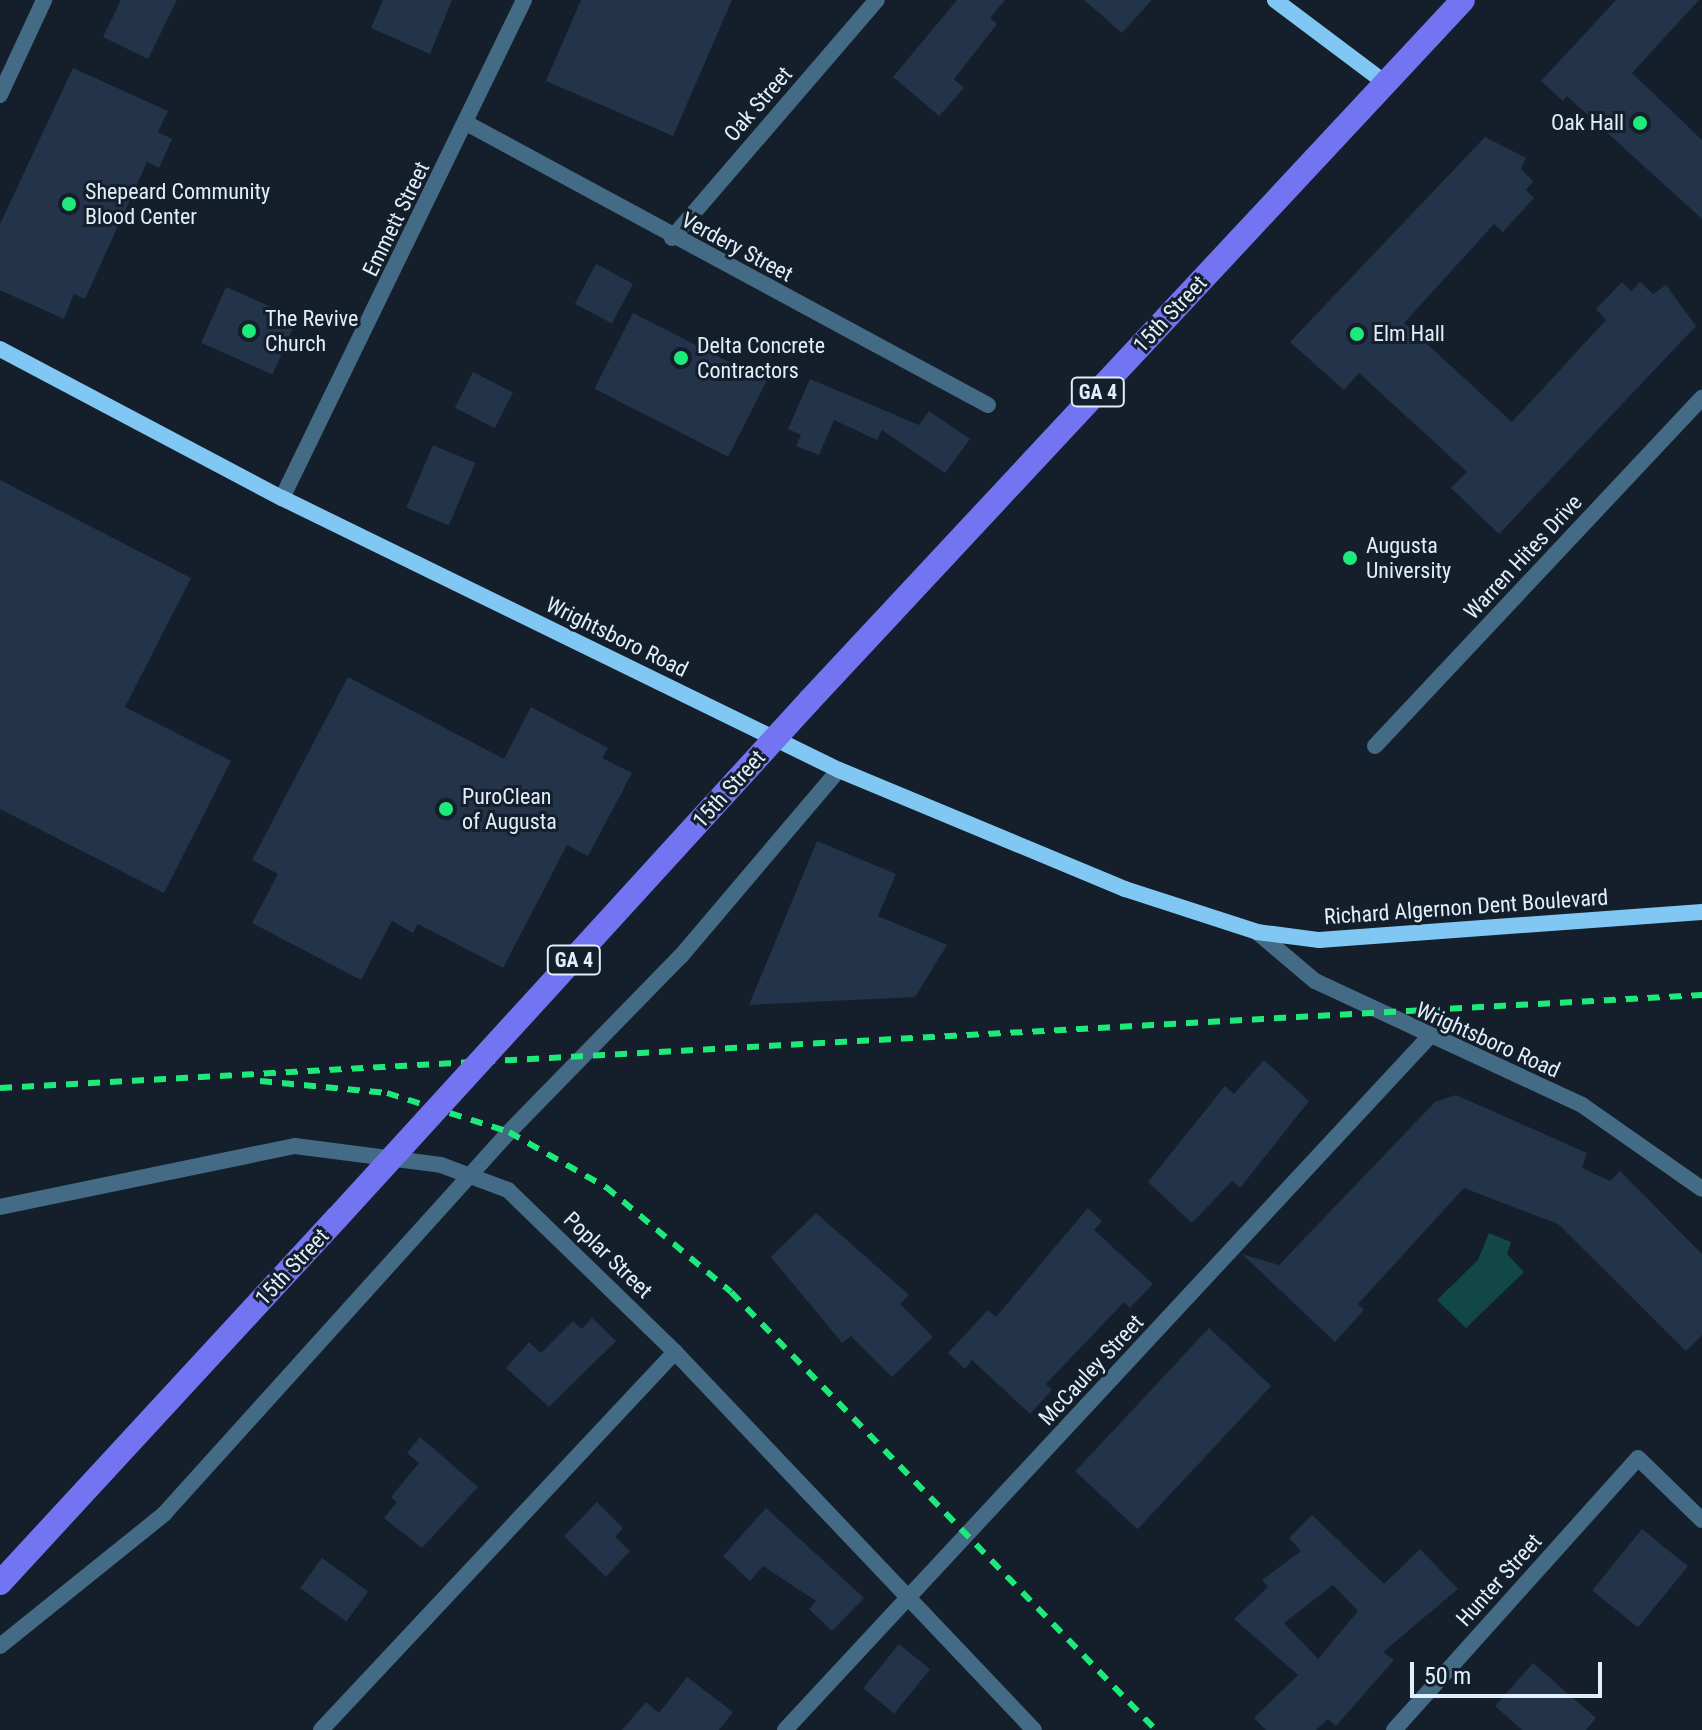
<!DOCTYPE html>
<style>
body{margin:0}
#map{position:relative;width:1702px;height:1730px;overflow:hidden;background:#141f2b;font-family:"Roboto Condensed",sans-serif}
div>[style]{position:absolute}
.water>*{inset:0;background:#114746}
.building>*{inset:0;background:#22334a;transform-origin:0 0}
.minor>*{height:16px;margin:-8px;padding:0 8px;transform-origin:8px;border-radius:8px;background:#446b85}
.tertiary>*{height:16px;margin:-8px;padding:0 8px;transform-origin:8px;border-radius:8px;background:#446b85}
.secondary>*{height:16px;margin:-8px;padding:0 8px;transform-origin:8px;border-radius:8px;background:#80c8f3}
.primary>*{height:24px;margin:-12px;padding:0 12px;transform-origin:12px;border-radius:12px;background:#7274f2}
.rail>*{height:6px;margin-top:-3px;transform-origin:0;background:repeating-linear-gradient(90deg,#1eea7b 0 12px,transparent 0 22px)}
.primary-bridge>*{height:24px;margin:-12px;padding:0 12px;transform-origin:12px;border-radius:12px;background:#7274f2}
.dots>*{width:22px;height:22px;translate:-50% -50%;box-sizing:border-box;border:4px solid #141f2b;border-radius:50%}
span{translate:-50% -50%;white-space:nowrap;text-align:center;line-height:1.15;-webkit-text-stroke:6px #141f2b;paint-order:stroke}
.shield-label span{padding:2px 6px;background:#141f2b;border:2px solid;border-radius:6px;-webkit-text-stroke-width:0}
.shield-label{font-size:20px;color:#e0effc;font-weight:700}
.street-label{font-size:22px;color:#e0effc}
.poi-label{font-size:22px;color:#e0effc}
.right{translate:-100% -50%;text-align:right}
.left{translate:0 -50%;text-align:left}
.scale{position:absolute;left:1410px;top:1662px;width:192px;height:36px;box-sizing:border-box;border:4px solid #e0effc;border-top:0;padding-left:10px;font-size:24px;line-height:28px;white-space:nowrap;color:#e0effc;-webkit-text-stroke:6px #141f2b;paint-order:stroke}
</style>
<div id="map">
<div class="water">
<div style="clip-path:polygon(1489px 1233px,1511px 1242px,1507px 1254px,1524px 1272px,1466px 1328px,1437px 1300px,1478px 1260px)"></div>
</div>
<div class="building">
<div style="clip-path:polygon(121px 0,177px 0,148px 59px,103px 37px)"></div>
<div style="clip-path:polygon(383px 0,452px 0,430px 54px,371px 28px)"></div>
<div style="clip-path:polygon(581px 0,732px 0,673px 136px,546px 81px)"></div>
<div style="clip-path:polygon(957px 0,1005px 0,990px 18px,997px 24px,954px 79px,964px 88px,939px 116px,893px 77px)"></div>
<div style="clip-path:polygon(1084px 0,1152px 0,1122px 33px)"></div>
<div style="clip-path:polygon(1616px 0,1699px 0,1632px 73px,1702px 140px,1702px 219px,1567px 96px,1563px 101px,1541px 81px)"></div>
<div style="clip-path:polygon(73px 68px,168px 111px,158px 132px,172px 139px,159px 168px,147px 162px,85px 299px,74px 294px,64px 319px,0 290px,0 224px)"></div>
<div style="clip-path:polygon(1485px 137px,1526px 158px,1521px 169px,1533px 181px,1526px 190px,1534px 198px,1503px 232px,1494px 224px,1404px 323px,1512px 422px,1606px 320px,1596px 309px,1622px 282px,1631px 291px,1640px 282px,1653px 294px,1666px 285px,1696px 326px,1499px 534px,1451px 488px,1467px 472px,1359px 373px,1344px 390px,1290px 342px)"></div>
<div style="left:596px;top:264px;width:42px;height:45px;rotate:28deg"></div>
<div style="left:226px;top:287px;width:78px;height:61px;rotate:24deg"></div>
<div style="left:633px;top:313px;width:150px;height:85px;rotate:27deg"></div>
<div style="left:473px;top:372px;width:45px;height:40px;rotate:27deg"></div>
<div style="clip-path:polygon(810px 379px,919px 425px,929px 411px,970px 439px,945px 473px,882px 430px,877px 440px,834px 420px,819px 455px,796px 446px,801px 435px,788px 429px)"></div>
<div style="left:433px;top:445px;width:46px;height:68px;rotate:23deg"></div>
<div style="clip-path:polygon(0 480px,191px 578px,125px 707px,231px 761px,164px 893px,0 809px)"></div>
<div style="clip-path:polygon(348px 677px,504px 759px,531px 707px,608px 748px,602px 758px,632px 773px,588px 856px,567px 845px,503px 968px,418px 924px,413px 933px,392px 921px,361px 980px,252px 923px,278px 874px,252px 860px)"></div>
<div style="clip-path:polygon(817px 841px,896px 874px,878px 916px,947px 945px,915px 997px,749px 1005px)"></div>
<div style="clip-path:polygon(1264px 1060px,1309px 1101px,1240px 1188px,1232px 1181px,1192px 1223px,1148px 1182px,1225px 1086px,1234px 1094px)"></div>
<div style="clip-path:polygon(1456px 1095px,1587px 1153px,1582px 1168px,1610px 1181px,1620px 1171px,1702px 1254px,1702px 1335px,1686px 1351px,1558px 1224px,1464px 1188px,1358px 1304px,1364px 1310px,1335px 1342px,1242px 1254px,1279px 1265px,1435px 1102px)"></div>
<div style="clip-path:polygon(1088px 1208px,1102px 1221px,1094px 1230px,1153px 1284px,1130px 1308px,1124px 1302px,1046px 1384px,1052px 1390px,1030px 1414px,972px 1360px,965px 1369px,948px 1353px,988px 1310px,996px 1317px)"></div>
<div style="clip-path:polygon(816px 1213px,909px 1295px,900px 1304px,933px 1337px,892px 1377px,851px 1336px,842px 1343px,771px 1257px)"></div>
<div style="clip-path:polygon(592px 1318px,616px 1341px,549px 1407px,506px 1368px,529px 1342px,541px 1353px,573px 1321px,582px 1329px)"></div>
<div style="left:1209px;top:1328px;width:85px;height:196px;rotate:43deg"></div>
<div style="clip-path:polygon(420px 1437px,478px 1487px,422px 1548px,384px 1518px,397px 1502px,391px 1497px,419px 1463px,407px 1453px)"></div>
<div style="clip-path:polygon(597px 1502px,623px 1528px,615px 1537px,630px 1551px,606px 1577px,564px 1536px)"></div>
<div style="clip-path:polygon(766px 1508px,864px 1598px,832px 1631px,809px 1609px,816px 1601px,763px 1566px,750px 1581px,723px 1556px)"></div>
<div style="clip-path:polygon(evenodd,1312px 1515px,1384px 1584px,1420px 1549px,1458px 1589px,1383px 1652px,1394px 1660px,1336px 1726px,1328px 1719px,1316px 1730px,1266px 1730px,1254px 1718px,1298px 1675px,1234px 1619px,1268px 1587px,1262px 1580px,1301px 1551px,1289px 1538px,1312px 1515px,1333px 1585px,1358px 1611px,1318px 1659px,1284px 1623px,1333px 1585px)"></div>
<div style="left:1642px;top:1529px;width:59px;height:79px;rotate:39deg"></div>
<div style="left:322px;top:1558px;width:57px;height:37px;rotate:36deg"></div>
<div style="left:899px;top:1644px;width:40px;height:57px;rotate:39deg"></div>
<div style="clip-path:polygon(1533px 1663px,1596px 1718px,1586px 1730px,1522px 1730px,1495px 1706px)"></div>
<div style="clip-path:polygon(687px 1677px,733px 1712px,719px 1730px,622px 1730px,646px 1702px,659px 1713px)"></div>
</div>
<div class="minor">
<div style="left:468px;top:124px;width:591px;rotate:28.39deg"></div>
<div style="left:672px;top:238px;width:314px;rotate:-49.3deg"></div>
<div style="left:282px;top:498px;width:554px;rotate:-64.08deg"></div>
<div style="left:1375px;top:746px;width:478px;rotate:-46.8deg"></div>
<div style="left:0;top:1207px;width:301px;rotate:-11.7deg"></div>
<div style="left:295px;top:1146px;width:147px;rotate:7.4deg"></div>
<div style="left:441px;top:1165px;width:72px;rotate:20.5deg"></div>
<div style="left:508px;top:1190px;width:233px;rotate:44.1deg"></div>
<div style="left:675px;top:1352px;width:521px;rotate:46.48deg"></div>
<div style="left:321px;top:1730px;width:518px;rotate:-46.88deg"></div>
<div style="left:785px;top:1730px;width:945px;rotate:-47.1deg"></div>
<div style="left:1394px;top:1730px;width:365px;rotate:-48.1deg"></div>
<div style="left:1638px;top:1458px;width:89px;rotate:44.1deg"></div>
</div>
<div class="tertiary">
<div style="left:0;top:95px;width:105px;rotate:-65.1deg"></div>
<div style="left:1257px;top:932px;width:76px;rotate:40.2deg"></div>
<div style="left:1315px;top:981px;width:294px;rotate:24.9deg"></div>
<div style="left:1582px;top:1105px;width:146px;rotate:35deg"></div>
<div style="left:0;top:1646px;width:211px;rotate:-38.8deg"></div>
<div style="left:164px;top:1514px;width:515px;rotate:-47.91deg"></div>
<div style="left:509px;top:1132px;width:246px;rotate:-45.7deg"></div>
<div style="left:681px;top:956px;width:244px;rotate:-49.7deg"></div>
</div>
<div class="secondary">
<div style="left:1275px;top:0;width:135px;rotate:36.9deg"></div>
<div style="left:0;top:349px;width:319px;rotate:27.9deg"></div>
<div style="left:282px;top:498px;width:620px;rotate:26.03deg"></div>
<div style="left:839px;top:770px;width:310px;rotate:22.6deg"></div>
<div style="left:1125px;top:889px;width:139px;rotate:18deg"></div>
<div style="left:1257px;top:932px;width:63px;rotate:7.4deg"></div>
<div style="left:1319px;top:940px;width:384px;rotate:-4.2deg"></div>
</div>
<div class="primary">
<div style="left:810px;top:700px;width:957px;rotate:-46.99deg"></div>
<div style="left:0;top:1583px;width:497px;rotate:-47.3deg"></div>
</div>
<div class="rail">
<div style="left:260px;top:1081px;width:128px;rotate:5.4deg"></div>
<div style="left:387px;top:1093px;width:128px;rotate:17.7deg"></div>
<div style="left:509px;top:1132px;width:112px;rotate:29.6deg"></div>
<div style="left:606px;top:1187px;width:163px;rotate:40deg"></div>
<div style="left:731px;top:1292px;width:610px;rotate:45.86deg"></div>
<div style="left:0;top:1088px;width:1705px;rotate:-3.13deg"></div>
</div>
<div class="primary-bridge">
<div style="left:337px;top:1218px;width:701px;rotate:-47.6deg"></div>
</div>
<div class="dots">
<div style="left:1640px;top:123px;background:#1eea7b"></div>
<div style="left:69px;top:204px;background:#1eea7b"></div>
<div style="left:249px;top:331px;background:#1eea7b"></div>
<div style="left:1357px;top:334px;background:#1eea7b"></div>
<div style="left:681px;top:358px;background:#1eea7b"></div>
<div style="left:1350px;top:558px;background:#1eea7b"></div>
<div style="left:446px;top:809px;background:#1eea7b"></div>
</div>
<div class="shield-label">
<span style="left:1098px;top:392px">GA 4</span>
<span style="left:574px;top:960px">GA 4</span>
</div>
<div class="street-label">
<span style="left:758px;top:104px;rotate:-49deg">Oak Street</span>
<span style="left:396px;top:219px;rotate:-64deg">Emmett Street</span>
<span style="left:737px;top:247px;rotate:28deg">Verdery Street</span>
<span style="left:1170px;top:314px;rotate:-47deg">15th Street</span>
<span style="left:1523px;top:557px;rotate:-47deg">Warren Hites Drive</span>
<span style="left:617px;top:637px;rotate:26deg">Wrightsboro Road</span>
<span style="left:729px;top:789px;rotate:-48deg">15th Street</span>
<span style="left:1466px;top:907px;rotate:-4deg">Richard Algernon Dent Boulevard</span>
<span style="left:1488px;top:1040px;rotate:24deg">Wrightsboro Road</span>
<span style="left:608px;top:1255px;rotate:44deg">Poplar Street</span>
<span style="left:292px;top:1267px;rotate:-47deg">15th Street</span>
<span style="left:1091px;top:1370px;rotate:-47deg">McCauley Street</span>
<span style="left:1499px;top:1580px;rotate:-48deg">Hunter Street</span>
</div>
<div class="poi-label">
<span class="right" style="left:1624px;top:123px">Oak Hall</span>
<span class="left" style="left:85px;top:204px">Shepeard Community<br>Blood Center</span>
<span class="left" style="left:265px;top:331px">The Revive<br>Church</span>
<span class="left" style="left:1373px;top:334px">Elm Hall</span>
<span class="left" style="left:697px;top:358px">Delta Concrete<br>Contractors</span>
<span class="left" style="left:1366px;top:558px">Augusta<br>University</span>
<span class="left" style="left:462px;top:809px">PuroClean<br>of Augusta</span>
</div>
<div class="scale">50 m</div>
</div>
